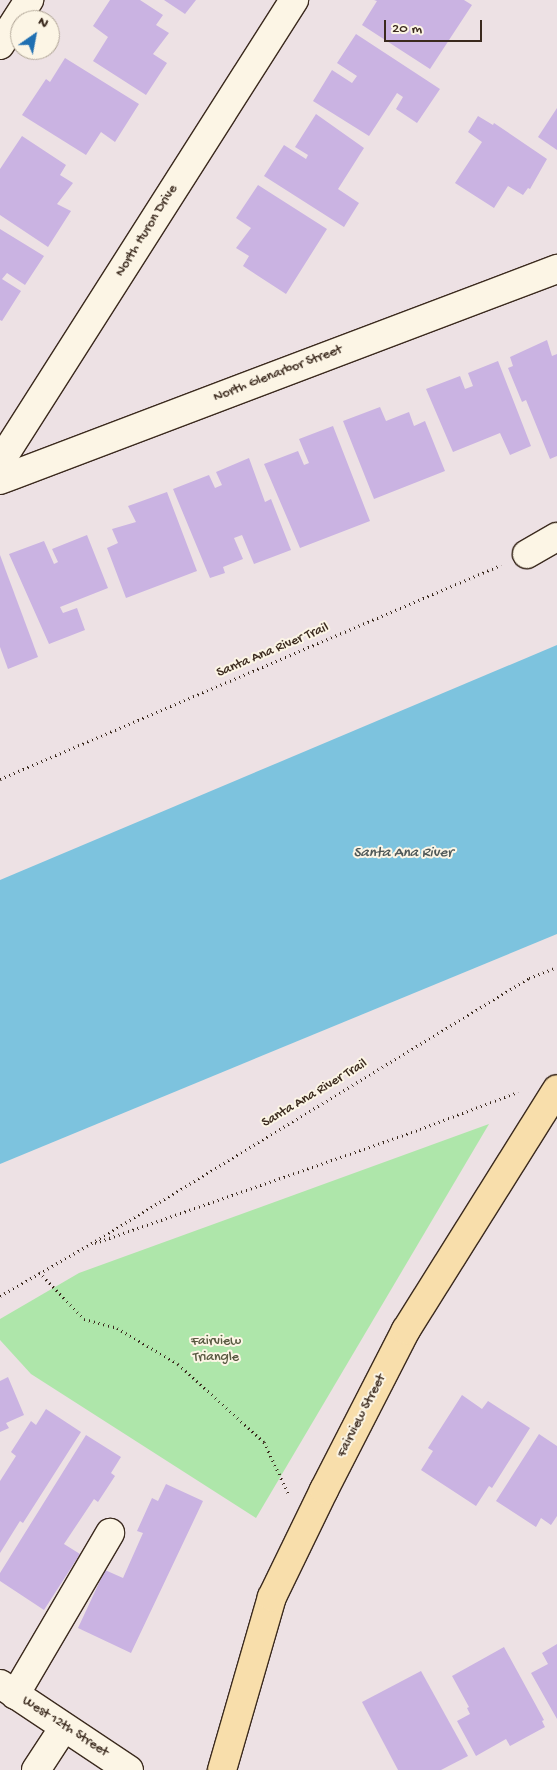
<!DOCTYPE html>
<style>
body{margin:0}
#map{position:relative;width:557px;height:1770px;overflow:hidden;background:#ede1e4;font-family:"Gochi Hand",sans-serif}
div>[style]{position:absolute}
.green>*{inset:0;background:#aee6aa}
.water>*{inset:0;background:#7dc3de}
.building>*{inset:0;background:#cab3e2}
.path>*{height:3px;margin-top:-1.5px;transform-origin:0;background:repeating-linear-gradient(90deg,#3b2a1e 0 1px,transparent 0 5px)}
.roads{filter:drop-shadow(1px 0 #3b2a1e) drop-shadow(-1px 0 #3b2a1e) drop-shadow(0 1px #3b2a1e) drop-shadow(0 -1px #3b2a1e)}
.minor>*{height:28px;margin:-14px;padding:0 14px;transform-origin:14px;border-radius:14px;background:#fcf5e5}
.major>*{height:28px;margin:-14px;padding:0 14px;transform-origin:14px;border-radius:14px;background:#f8deab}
span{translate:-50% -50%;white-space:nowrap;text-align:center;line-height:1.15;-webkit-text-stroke:4px #fcf5e5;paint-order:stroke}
.street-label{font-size:14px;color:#3b2a1e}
.park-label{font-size:14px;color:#585941}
.water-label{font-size:15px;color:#4f5858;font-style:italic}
.north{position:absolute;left:10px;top:10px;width:50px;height:50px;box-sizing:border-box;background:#fcf5e5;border:1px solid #afa495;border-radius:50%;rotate:33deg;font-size:14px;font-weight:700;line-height:20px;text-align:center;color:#3b2a1e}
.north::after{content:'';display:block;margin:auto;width:18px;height:22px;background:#1f6fb2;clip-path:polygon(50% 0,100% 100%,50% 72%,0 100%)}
.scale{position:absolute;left:384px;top:20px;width:98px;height:22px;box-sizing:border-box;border:2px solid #3b2a1e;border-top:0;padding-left:6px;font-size:15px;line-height:18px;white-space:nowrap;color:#3b2a1e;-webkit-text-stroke:4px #fcf5e5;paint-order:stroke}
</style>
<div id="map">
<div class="green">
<div style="clip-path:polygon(489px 1124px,256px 1518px,31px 1374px,0 1340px,0 1319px,79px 1273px)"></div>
</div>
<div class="water">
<div style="clip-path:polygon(557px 645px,557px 934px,0 1164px,0 880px)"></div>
</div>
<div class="building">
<div style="clip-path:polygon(110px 0,140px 0,163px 15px,156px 25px,169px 33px,153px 54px,167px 63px,146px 95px,93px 61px,108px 37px,93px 26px)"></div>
<div style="clip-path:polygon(164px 0,196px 0,185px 14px)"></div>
<div style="clip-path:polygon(374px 0,464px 0,472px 5px,430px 69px,362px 25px,377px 1px)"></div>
<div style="clip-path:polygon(356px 34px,440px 89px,417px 123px,396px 109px,403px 97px,397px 93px,369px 136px,313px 101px,332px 70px,352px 83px,357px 76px,337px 63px)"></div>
<div style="clip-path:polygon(65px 58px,139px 104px,115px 142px,101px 132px,86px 155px,22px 115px,46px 79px,50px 82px)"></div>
<div style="clip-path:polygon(557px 108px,557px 150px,538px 137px)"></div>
<div style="clip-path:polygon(316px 114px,364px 148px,338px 189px,359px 203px,344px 227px,264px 176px,284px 145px,306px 159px,308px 155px,295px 147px)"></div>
<div style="clip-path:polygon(478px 116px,493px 125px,494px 123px,547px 159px,530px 189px,528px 188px,523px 195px,508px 186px,494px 208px,455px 183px,482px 142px,468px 132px)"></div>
<div style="clip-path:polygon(22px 136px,66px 165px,60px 175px,73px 183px,57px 204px,71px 211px,48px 247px,0 215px,0 169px)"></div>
<div style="clip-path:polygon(258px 185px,327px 229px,286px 294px,243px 266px,249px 256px,236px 248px,251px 228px,236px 218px)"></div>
<div style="clip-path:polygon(0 229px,44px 256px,25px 285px,7px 273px,2px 279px,21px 291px,2px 321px,0 320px)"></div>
<div style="clip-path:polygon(547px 340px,552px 356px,557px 354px,557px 456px,550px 459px,526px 400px,522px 402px,508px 368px,513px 366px,510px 357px)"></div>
<div style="clip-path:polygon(498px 361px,531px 446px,510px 455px,500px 433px,453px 452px,426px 389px,460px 376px,465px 389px,473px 386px,468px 373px)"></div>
<div style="clip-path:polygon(380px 407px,386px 421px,409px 412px,414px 426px,425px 421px,445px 471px,374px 499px,343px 421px)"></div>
<div style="clip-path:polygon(333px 426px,370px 521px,300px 548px,264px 464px,298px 451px,304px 465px,309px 463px,299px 439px)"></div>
<div style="clip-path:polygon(249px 458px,265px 502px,271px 499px,291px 550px,254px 564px,242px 535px,234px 538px,243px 559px,223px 567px,225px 573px,210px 578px,173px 489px,209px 475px,215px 488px,222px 485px,216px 472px)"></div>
<div style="clip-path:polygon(167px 492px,197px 571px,126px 598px,107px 548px,118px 543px,112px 529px,136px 522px,128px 506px)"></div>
<div style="clip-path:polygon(87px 535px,108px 588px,60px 607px,63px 613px,77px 608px,85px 630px,49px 644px,9px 554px,44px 541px,54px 564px,58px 562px,52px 549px)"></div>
<div style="clip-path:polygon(0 555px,38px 657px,8px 669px,0 647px)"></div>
<div style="clip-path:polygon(8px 1377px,24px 1415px,6px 1423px,9px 1428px,0 1432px,0 1381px)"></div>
<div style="clip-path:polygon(462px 1395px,482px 1409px,488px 1401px,530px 1428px,492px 1488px,489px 1486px,476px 1506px,421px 1470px,433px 1451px,428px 1448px)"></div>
<div style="clip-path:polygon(46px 1409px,81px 1432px,23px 1523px,20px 1521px,0 1553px,0 1481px,16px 1456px,11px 1452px,31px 1421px,36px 1425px)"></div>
<div style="clip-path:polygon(539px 1434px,557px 1446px,557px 1516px,551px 1525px,541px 1518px,536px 1527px,496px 1501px)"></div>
<div style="clip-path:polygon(86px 1435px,121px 1457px,111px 1473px,115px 1476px,98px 1502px,94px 1499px,64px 1544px,80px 1554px,44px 1610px,0 1581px,0 1573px)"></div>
<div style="clip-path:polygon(166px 1484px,203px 1501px,131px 1653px,78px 1628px,105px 1570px,123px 1578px,143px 1533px,137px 1531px,152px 1498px,158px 1501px)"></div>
<div style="clip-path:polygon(557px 1644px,557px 1719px,531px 1673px,548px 1664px,542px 1653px)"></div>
<div style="clip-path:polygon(504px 1647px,544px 1720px,542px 1721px,545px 1727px,510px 1746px,506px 1739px,476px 1756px,457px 1721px,470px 1714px,467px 1708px,469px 1707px,452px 1676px)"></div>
<div style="clip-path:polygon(421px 1671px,468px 1756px,441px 1770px,398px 1770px,362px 1702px)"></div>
</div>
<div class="path">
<div style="left:0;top:779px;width:545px;rotate:-23.13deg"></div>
<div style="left:95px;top:1243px;width:344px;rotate:-19.3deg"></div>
<div style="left:420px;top:1129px;width:105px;rotate:-20.7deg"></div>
<div style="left:39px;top:1272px;width:65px;rotate:46.2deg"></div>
<div style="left:84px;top:1319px;width:34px;rotate:15deg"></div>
<div style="left:117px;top:1328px;width:71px;rotate:30.5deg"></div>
<div style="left:178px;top:1364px;width:116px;rotate:42.2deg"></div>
<div style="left:264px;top:1442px;width:59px;rotate:64.7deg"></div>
<div style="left:0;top:1296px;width:100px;rotate:-29.9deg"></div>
<div style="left:87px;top:1246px;width:517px;rotate:-31.23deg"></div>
<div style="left:529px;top:978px;width:30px;rotate:-21deg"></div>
</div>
<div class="roads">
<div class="minor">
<div style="left:0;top:45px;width:54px;rotate:-57.2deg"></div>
<div style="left:0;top:462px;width:548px;rotate:-57.53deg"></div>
<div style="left:0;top:480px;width:596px;rotate:-20.75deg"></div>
<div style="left:527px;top:554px;width:34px;rotate:-30deg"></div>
<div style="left:0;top:1684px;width:155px;rotate:33.7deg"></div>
<div style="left:15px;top:1695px;width:188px;rotate:-59.6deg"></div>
<div style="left:36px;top:1770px;width:51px;rotate:-56.9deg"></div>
</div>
<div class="major">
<div style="left:222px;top:1770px;width:180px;rotate:-73.9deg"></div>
<div style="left:272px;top:1597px;width:119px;rotate:-64.1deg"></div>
<div style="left:324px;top:1490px;width:180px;rotate:-62.9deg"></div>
<div style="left:406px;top:1330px;width:284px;rotate:-57.9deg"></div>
</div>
</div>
<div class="street-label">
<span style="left:147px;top:231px;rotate:-58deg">North Huron Drive</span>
<span style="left:278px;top:374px;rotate:-21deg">North Glenarbor Street</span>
<span style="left:273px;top:651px;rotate:-23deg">Santa Ana River Trail</span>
<span style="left:315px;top:1094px;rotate:-31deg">Santa Ana River Trail</span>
<span style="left:362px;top:1416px;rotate:-63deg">Fairview Street</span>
<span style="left:65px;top:1727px;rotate:33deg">West 12th Street</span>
</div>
<div class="park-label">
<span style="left:216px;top:1350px">Fairview<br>Triangle</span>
</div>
<div class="water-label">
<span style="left:403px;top:854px">Santa Ana River</span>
</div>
<div class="north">N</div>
<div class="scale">20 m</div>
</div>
